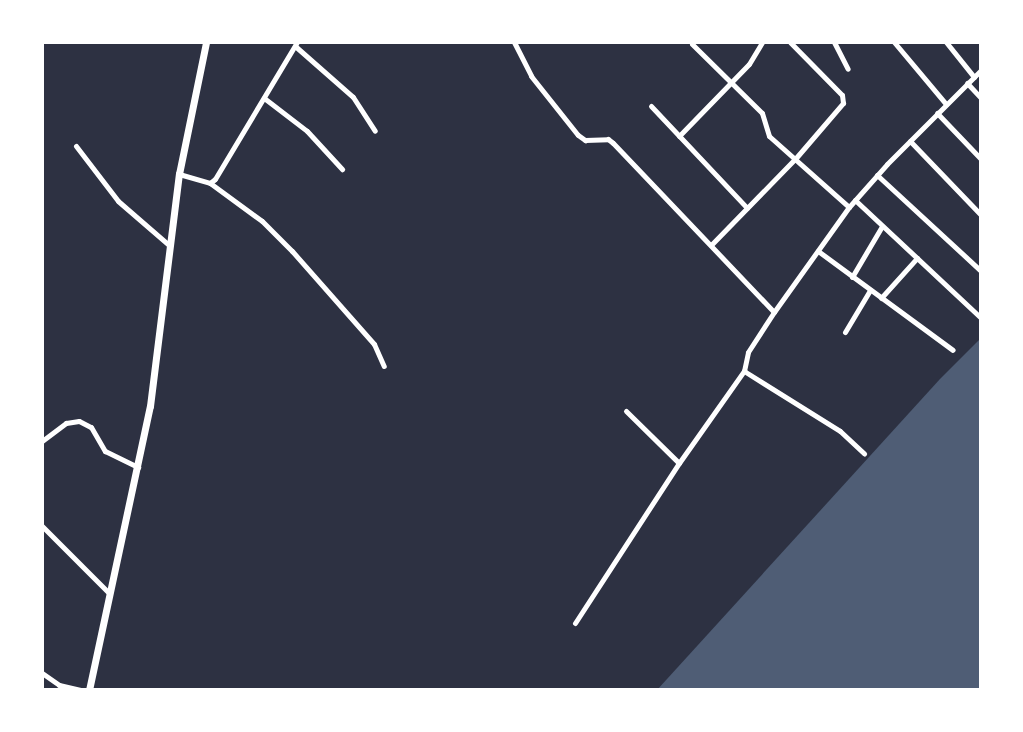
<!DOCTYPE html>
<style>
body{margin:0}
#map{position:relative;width:1023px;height:732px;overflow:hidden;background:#2d3142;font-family:Inter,sans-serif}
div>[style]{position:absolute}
.water>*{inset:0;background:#4f5d75}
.minor>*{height:5px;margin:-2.5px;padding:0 2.5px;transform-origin:2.5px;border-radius:2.5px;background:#fff}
.tertiary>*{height:7px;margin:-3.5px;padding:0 3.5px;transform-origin:3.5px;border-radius:3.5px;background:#fff}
span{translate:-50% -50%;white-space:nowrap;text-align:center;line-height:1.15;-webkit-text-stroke:5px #fff;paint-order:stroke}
.frame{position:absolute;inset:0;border:44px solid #fff;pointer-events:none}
</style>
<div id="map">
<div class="water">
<div style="clip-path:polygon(981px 338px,981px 690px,657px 690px,940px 379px)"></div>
</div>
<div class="minor">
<div style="left:514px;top:42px;width:38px;rotate:63deg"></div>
<div style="left:531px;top:76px;width:75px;rotate:51.5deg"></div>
<div style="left:578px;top:135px;width:9px;rotate:36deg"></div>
<div style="left:585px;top:140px;width:23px;rotate:-2deg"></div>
<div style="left:608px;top:139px;width:6px;rotate:39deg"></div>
<div style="left:613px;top:143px;width:233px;rotate:46.4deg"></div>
<div style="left:834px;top:42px;width:30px;rotate:63deg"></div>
<div style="left:894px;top:42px;width:81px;rotate:50deg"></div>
<div style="left:946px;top:42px;width:45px;rotate:51.3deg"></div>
<div style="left:692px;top:44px;width:98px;rotate:44.6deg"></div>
<div style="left:762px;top:113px;width:24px;rotate:73deg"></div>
<div style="left:769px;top:136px;width:107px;rotate:41.6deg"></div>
<div style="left:295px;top:46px;width:77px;rotate:41.3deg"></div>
<div style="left:353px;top:97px;width:40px;rotate:57.1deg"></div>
<div style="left:967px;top:83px;width:21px;rotate:47deg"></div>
<div style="left:264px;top:98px;width:54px;rotate:37.5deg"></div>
<div style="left:307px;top:131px;width:52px;rotate:47.4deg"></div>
<div style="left:651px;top:106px;width:140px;rotate:46.7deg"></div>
<div style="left:937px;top:113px;width:64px;rotate:46.3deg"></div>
<div style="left:679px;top:136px;width:100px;rotate:-45.8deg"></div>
<div style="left:749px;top:64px;width:26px;rotate:-59deg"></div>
<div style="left:910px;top:141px;width:103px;rotate:46.2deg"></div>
<div style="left:76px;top:146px;width:69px;rotate:52.6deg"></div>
<div style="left:118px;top:201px;width:67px;rotate:40.8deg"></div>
<div style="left:179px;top:174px;width:32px;rotate:16deg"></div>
<div style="left:210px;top:183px;width:6px;rotate:-39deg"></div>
<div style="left:215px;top:179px;width:160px;rotate:-59.1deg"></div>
<div style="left:877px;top:175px;width:142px;rotate:42.7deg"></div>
<div style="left:210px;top:183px;width:64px;rotate:36.2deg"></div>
<div style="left:262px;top:221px;width:42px;rotate:45deg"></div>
<div style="left:292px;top:251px;width:124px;rotate:48.6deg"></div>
<div style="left:374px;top:344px;width:24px;rotate:66deg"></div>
<div style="left:855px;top:200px;width:173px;rotate:43.1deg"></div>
<div style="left:711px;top:245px;width:120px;rotate:-45.7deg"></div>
<div style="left:795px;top:159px;width:74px;rotate:-49.4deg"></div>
<div style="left:843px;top:103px;width:8px;rotate:-97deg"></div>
<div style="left:842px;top:95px;width:74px;rotate:-134.5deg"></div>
<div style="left:818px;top:251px;width:167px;rotate:36.3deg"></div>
<div style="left:852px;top:277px;width:59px;rotate:-59.5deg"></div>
<div style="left:881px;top:298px;width:54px;rotate:-48deg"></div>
<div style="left:845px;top:332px;width:49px;rotate:-59.2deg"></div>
<div style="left:744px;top:371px;width:113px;rotate:32deg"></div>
<div style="left:840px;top:431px;width:33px;rotate:43deg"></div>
<div style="left:626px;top:411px;width:74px;rotate:44.5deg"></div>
<div style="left:42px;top:441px;width:30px;rotate:-37deg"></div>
<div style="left:66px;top:423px;width:13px;rotate:-9deg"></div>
<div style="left:79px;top:421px;width:13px;rotate:27deg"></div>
<div style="left:91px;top:427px;width:28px;rotate:60deg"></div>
<div style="left:105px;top:451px;width:37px;rotate:26deg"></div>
<div style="left:42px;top:526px;width:95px;rotate:45deg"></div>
<div style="left:575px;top:623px;width:191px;rotate:-57deg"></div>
<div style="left:679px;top:463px;width:113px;rotate:-54.8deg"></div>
<div style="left:744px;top:371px;width:19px;rotate:-78deg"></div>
<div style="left:748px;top:352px;width:48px;rotate:-57deg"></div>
<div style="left:774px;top:312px;width:129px;rotate:-54.5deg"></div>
<div style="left:849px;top:207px;width:57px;rotate:-48.5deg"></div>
<div style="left:887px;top:164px;width:133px;rotate:-45deg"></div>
<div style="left:42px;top:673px;width:21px;rotate:35deg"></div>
<div style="left:59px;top:685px;width:22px;rotate:13deg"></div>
</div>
<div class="tertiary">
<div style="left:89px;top:690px;width:290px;rotate:-77.9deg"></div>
<div style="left:150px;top:406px;width:234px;rotate:-82.9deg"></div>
<div style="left:179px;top:174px;width:135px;rotate:-78.4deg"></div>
</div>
<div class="frame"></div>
</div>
